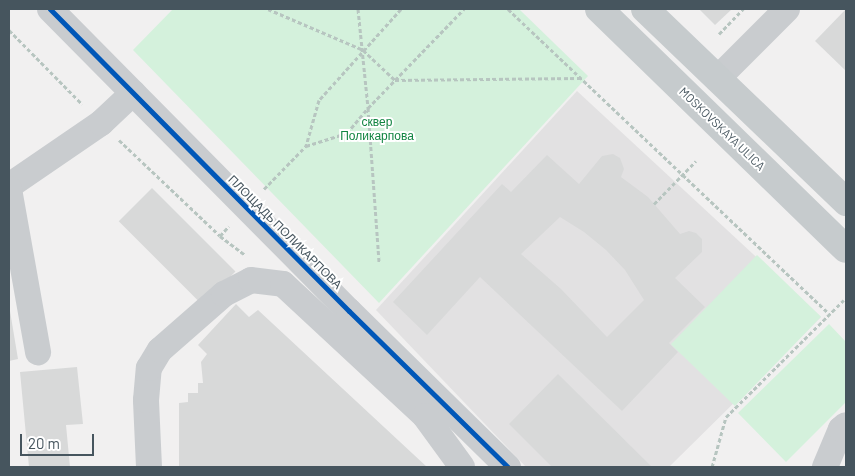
<!DOCTYPE html>
<meta charset="utf-8">
<style>
body{margin:0}
#map{position:relative;width:855px;height:476px;overflow:hidden;background:#f1f0f0;font-family:Barlow,sans-serif}
div>[style]{position:absolute}
.education>*{inset:0;background:#e2e1e2}
.green>*{inset:0;background:#d4f1dc;transform-origin:0 0}
.building>*{inset:0;background:#d8d9d9;transform-origin:0 0}
.path>*{height:3px;margin-top:-1.5px;transform-origin:0;background:repeating-linear-gradient(90deg,#b7c5c0 0 4px,transparent 0 6.5px)}
.minor>*{height:26px;margin:-13px;padding:0 13px;transform-origin:13px;border-radius:13px;background:#c9cccf}
.major>*{height:28px;margin:-14px;padding:0 14px;transform-origin:14px;border-radius:14px;background:#c6cbcd}
.cycleway>*{height:5px;margin:-2.5px;padding:0 2.5px;transform-origin:2.5px;border-radius:2.5px;background:#0057b8}
span{translate:-50% -50%;white-space:nowrap;text-align:center;line-height:1.15;-webkit-text-stroke:4px #fff;paint-order:stroke}
.park-label{font-size:12px;color:#128542}
.street-label{font-size:12px;color:#46555e}
.frame{position:absolute;inset:0;border:10px solid #46555e;pointer-events:none}
.scale{position:absolute;left:20px;top:434px;width:74px;height:22px;box-sizing:border-box;border:2px solid #46555e;border-top:0;padding-left:6px;font-size:15px;line-height:18px;white-space:nowrap;color:#46555e;-webkit-text-stroke:4px #fff;paint-order:stroke}
</style>
<div id="map">
<div class="education">
<div style="clip-path:polygon(577px 91px,821px 317px,669px 467px,526px 467px,376px 310px)"></div>
</div>
<div class="green">
<div style="clip-path:polygon(173px 9px,519px 9px,588px 76px,379px 303px,133px 50px)"></div>
<div style="left:757px;top:255px;width:89px;height:124px;rotate:44deg"></div>
<div style="clip-path:polygon(829px 324px,846px 342px,846px 402px,786px 462px,738px 413px)"></div>
</div>
<div class="building">
<div style="clip-path:polygon(699px 9px,732px 9px,715px 25px)"></div>
<div style="clip-path:polygon(846px 9px,846px 71px,815px 41px)"></div>
<div style="clip-path:polygon(evenodd,613px 154px,620px 158px,624px 169px,621px 177px,648px 197px,680px 234px,689px 231px,696px 233px,702px 239px,702px 252px,675px 278px,705px 307px,669px 343px,678px 352px,622px 411px,480px 277px,427px 335px,393px 302px,502px 184px,511px 192px,547px 155px,579px 184px,602px 156px,613px 154px,560px 217px,584px 232px,606px 250px,625px 270px,644px 300px,607px 337px,561px 289px,521px 254px,560px 217px)"></div>
<div style="left:152px;top:188px;width:118px;height:47px;rotate:45deg"></div>
<div style="clip-path:polygon(236px 304px,249px 317px,258px 310px,427px 467px,179px 467px,179px 403px,188px 402px,188px 393px,198px 393px,198px 383px,203px 383px,201px 362px,207px 354px,198px 345px)"></div>
<div style="clip-path:polygon(10px 311px,18px 359px,9px 361px,9px 312px)"></div>
<div style="clip-path:polygon(77px 367px,83px 424px,66px 425px,70px 467px,29px 467px,20px 372px)"></div>
<div style="clip-path:polygon(558px 374px,652px 467px,552px 467px,509px 424px)"></div>
</div>
<div class="path">
<div style="left:268px;top:9px;width:103px;rotate:23.3deg"></div>
<div style="left:363px;top:50px;width:44px;rotate:43.2deg"></div>
<div style="left:395px;top:80px;width:185px;rotate:-0.6deg"></div>
<div style="left:358px;top:9px;width:100px;rotate:84.2deg"></div>
<div style="left:368px;top:108px;width:154px;rotate:85.9deg"></div>
<div style="left:401px;top:9px;width:122px;rotate:132deg"></div>
<div style="left:319px;top:100px;width:48px;rotate:105.8deg"></div>
<div style="left:306px;top:146px;width:43px;rotate:-17.6deg"></div>
<div style="left:347px;top:133px;width:33px;rotate:-50deg"></div>
<div style="left:368px;top:108px;width:138px;rotate:-45.9deg"></div>
<div style="left:508px;top:9px;width:443px;rotate:43.5deg"></div>
<div style="left:9px;top:30px;width:104px;rotate:45.4deg"></div>
<div style="left:719px;top:34px;width:35px;rotate:-46deg"></div>
<div style="left:119px;top:140px;width:139px;rotate:43.5deg"></div>
<div style="left:220px;top:236px;width:31px;rotate:37deg"></div>
<div style="left:264px;top:189px;width:60px;rotate:-45.7deg"></div>
<div style="left:654px;top:204px;width:60px;rotate:-45.7deg"></div>
<div style="left:220px;top:236px;width:13px;rotate:-48deg"></div>
<div style="left:712px;top:467px;width:52px;rotate:-74.4deg"></div>
<div style="left:726px;top:417px;width:166px;rotate:-44.8deg"></div>
</div>
<div class="minor">
<div style="left:50px;top:9px;width:425px;rotate:45.3deg"></div>
<div style="left:349px;top:311px;width:223px;rotate:44.5deg"></div>
<div style="left:717px;top:79px;width:99px;rotate:-45deg"></div>
<div style="left:9px;top:186px;width:112px;rotate:-34.4deg"></div>
<div style="left:101px;top:123px;width:44px;rotate:-43.2deg"></div>
<div style="left:9px;top:189px;width:166px;rotate:79.9deg"></div>
<div style="left:149px;top:467px;width:67px;rotate:-92.6deg"></div>
<div style="left:146px;top:400px;width:32px;rotate:-85deg"></div>
<div style="left:149px;top:368px;width:21px;rotate:-59deg"></div>
<div style="left:160px;top:350px;width:85px;rotate:-41.2deg"></div>
<div style="left:224px;top:294px;width:30px;rotate:-27deg"></div>
<div style="left:251px;top:280px;width:32px;rotate:7deg"></div>
<div style="left:283px;top:284px;width:194px;rotate:42.9deg"></div>
<div style="left:425px;top:416px;width:63px;rotate:54deg"></div>
<div style="left:825px;top:467px;width:41px;rotate:-67.2deg"></div>
<div style="left:841px;top:429px;width:6px;rotate:-39deg"></div>
</div>
<div class="major">
<div style="left:599px;top:9px;width:344px;rotate:44.2deg"></div>
<div style="left:645px;top:9px;width:279px;rotate:43.8deg"></div>
</div>
<div class="cycleway">
<div style="left:50px;top:9px;width:425px;rotate:45.3deg"></div>
<div style="left:349px;top:311px;width:223px;rotate:44.5deg"></div>
</div>
<div class="park-label">
<span style="left:377px;top:129px">сквер<br>Поликарпова</span>
</div>
<div class="street-label">
<span style="left:722px;top:129px;rotate:44deg">MOSKOVSKAYA ULICA</span>
<span style="left:285px;top:232px;rotate:45deg">ПЛОЩАДЬ ПОЛИКАРПОВА</span>
</div>
<div class="frame"></div>
<div class="scale">20 m</div>
</div>
